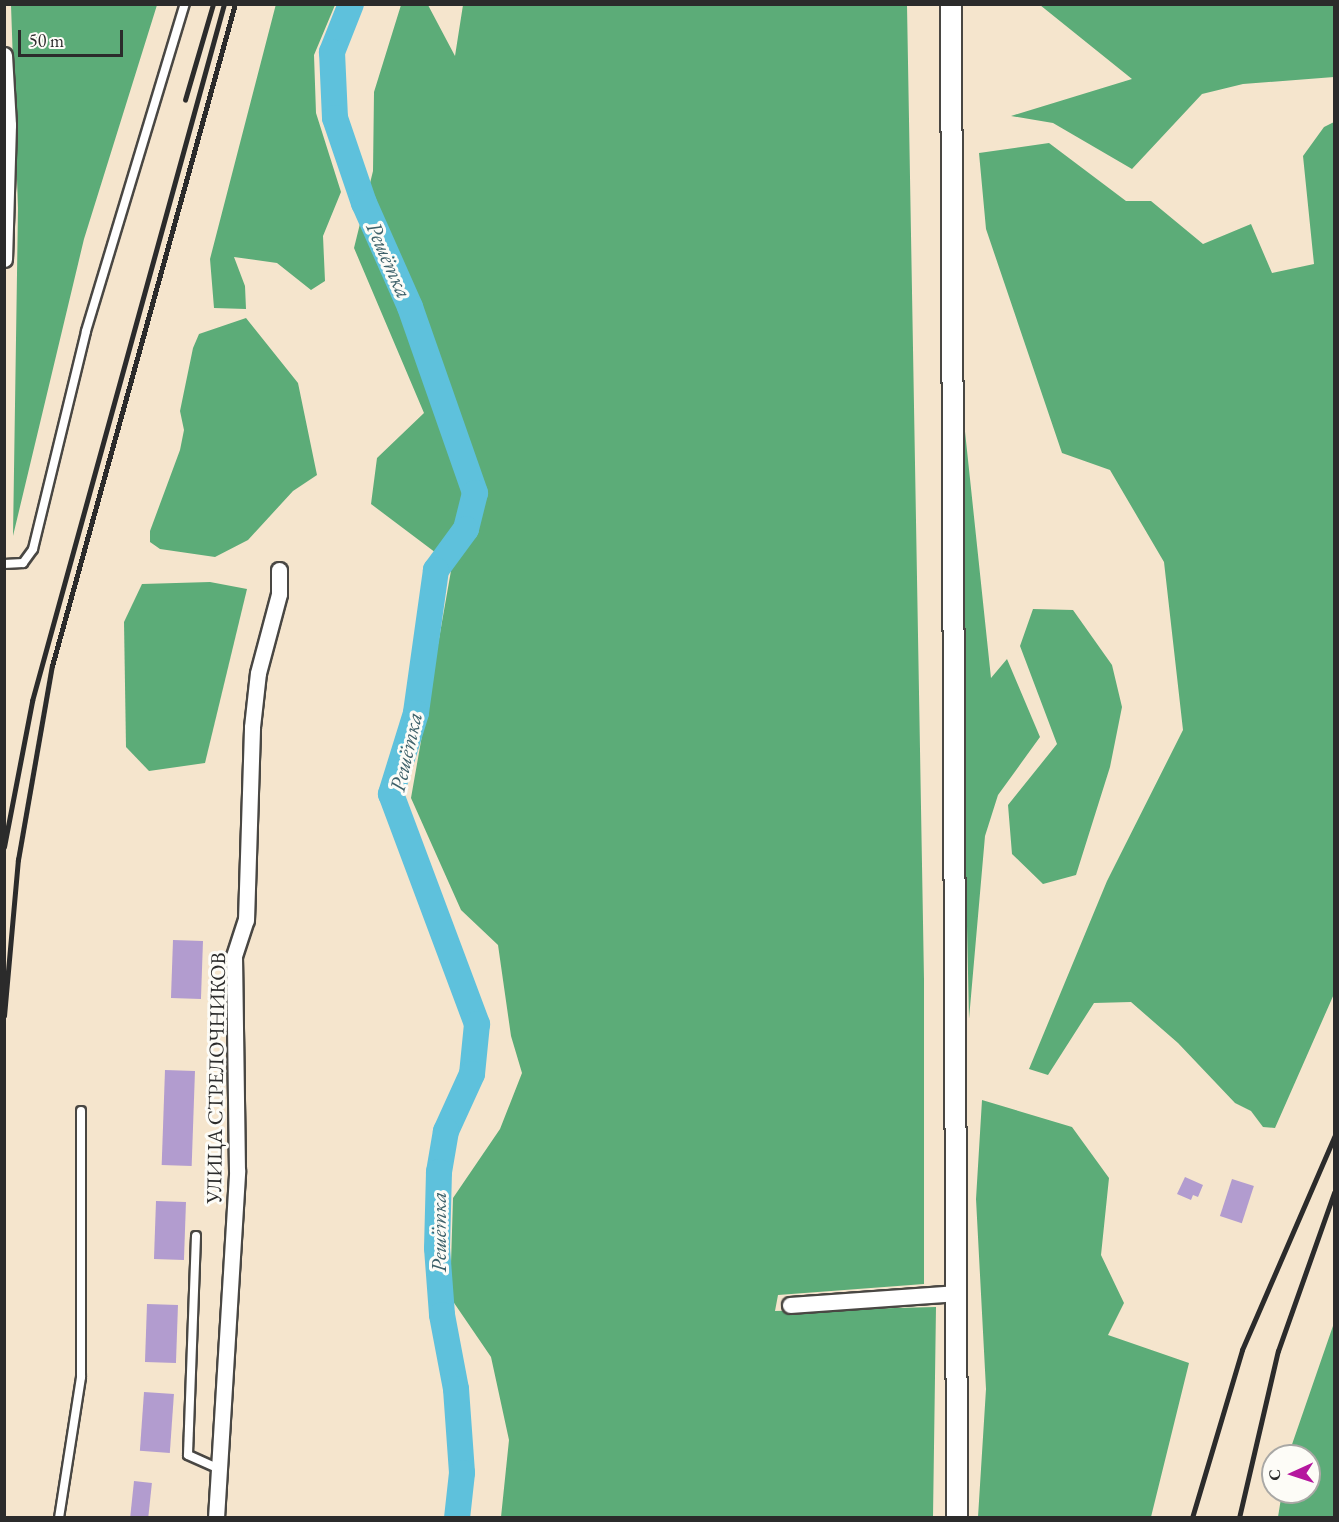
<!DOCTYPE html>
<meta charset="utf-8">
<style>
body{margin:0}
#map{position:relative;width:1339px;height:1522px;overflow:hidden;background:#f5e5cd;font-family:"EB Garamond",serif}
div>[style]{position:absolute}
.forest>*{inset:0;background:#5cac78}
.river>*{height:26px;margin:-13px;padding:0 13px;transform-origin:13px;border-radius:13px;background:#5ec1dc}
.building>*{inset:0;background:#b29ccf;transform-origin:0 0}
.roads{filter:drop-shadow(2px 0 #494743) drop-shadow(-2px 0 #494743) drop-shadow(0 2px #494743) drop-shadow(0 -2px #494743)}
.service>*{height:8px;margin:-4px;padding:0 4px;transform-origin:4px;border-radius:4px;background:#fff}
.minor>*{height:15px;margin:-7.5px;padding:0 7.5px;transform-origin:7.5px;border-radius:7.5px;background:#fff}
.tertiary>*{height:20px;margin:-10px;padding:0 10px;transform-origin:10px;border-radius:10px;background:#fff}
.rail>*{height:4.5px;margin:-2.25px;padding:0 2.25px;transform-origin:2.25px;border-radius:2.25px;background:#2b2b2b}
span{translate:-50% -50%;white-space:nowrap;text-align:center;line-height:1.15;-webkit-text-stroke:6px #fdfcf7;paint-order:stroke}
.street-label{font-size:21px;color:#2b2b2b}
.water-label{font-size:22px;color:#3d6069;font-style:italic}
.frame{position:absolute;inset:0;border:6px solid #2b2b2b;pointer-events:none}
.north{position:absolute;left:1261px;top:1444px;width:60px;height:60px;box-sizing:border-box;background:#fdfcf7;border:2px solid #a9a8a5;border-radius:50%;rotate:267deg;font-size:16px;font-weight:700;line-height:24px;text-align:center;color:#2b2b2b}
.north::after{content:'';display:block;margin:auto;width:21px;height:27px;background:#b5179e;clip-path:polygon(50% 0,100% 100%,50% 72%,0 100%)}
.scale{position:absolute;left:18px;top:30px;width:105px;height:27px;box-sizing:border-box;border:3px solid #2b2b2b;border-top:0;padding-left:8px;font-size:18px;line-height:21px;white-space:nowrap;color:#2b2b2b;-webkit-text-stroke:4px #fdfcf7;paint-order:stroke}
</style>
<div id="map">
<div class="forest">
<div style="clip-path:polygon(276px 4px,335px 5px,314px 55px,316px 113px,341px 192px,323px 236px,325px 281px,311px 290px,277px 263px,234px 257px,245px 286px,246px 309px,214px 308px,210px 259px)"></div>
<div style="clip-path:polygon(11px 5px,157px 5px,84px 239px,13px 536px,18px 208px)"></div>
<div style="clip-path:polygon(401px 5px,428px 5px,455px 56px,463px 5px,907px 5px,924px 979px,924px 1284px,778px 1295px,775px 1311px,936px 1307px,933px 1517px,501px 1517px,509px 1440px,491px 1357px,450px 1297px,453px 1198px,500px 1129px,522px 1073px,511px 1036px,498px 945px,461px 910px,411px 798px,452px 565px,371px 504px,377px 458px,424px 413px,354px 248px,373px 171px,374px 92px)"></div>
<div style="clip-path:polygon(1040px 5px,1334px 5px,1334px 77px,1243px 84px,1202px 94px,1132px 169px,1053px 123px,1011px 116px,1132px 79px)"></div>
<div style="clip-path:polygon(1334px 122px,1334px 994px,1275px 1128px,1263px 1127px,1251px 1111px,1235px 1103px,1178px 1043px,1131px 1002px,1094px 1003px,1048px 1075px,1029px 1069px,1107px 881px,1183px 730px,1164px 562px,1110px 470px,1062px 453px,986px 229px,979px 153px,1049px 143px,1126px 201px,1151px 201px,1203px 244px,1251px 224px,1272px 273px,1314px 264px,1303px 156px,1324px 127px)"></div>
<div style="clip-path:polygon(246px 318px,298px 383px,317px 475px,293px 491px,248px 540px,215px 557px,160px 549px,150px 542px,150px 531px,180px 450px,184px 430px,180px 411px,193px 348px,199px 334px)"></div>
<div style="clip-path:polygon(964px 422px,991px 678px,1007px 659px,1040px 737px,998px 795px,985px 836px,969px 1019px,963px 740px)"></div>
<div style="clip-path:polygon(210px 582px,247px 589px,205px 763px,149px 771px,126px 747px,124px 622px,142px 584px)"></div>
<div style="clip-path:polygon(1033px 609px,1073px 610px,1112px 665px,1122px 707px,1110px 767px,1076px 875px,1043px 884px,1012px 854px,1008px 805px,1057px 744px,1020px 646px)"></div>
<div style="clip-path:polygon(982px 1100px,1072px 1127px,1109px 1178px,1101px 1255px,1124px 1303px,1108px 1335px,1189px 1363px,1151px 1517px,978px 1517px,986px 1389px,976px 1199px)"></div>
<div style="clip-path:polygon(1334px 1323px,1334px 1517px,1278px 1517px,1282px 1492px,1309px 1492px,1309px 1456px,1288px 1456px)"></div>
</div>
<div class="river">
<div style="left:351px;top:4px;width:52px;rotate:111.6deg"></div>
<div style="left:332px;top:52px;width:66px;rotate:87.4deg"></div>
<div style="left:335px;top:118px;width:90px;rotate:71.2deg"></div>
<div style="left:364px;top:203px;width:114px;rotate:66.1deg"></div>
<div style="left:410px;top:307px;width:197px;rotate:70.7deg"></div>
<div style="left:475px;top:493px;width:37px;rotate:104deg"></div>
<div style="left:466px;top:529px;width:51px;rotate:126.2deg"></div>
<div style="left:436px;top:570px;width:144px;rotate:98deg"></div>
<div style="left:416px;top:713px;width:85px;rotate:107.2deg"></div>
<div style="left:391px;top:794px;width:246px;rotate:69.5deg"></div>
<div style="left:477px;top:1024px;width:50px;rotate:95.7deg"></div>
<div style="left:472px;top:1074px;width:63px;rotate:114.5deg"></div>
<div style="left:446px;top:1131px;width:42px;rotate:99.7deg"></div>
<div style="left:439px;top:1172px;width:76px;rotate:91.5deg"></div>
<div style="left:437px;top:1248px;width:67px;rotate:85.7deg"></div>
<div style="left:442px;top:1315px;width:75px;rotate:79.3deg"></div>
<div style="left:456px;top:1389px;width:84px;rotate:85.9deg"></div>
<div style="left:462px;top:1473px;width:45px;rotate:96.3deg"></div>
</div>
<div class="building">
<div style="left:173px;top:940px;width:30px;height:58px;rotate:2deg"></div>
<div style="left:165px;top:1070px;width:30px;height:95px;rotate:2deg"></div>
<div style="clip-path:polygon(1185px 1177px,1203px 1185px,1198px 1197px,1193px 1195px,1191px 1200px,1177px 1194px)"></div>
<div style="left:1232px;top:1179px;width:23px;height:39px;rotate:18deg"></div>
<div style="left:156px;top:1201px;width:30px;height:58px;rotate:2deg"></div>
<div style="left:147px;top:1304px;width:31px;height:58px;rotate:2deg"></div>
<div style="left:144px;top:1392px;width:30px;height:59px;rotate:4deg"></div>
<div style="left:134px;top:1481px;width:18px;height:37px;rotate:6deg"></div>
</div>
<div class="roads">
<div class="service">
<div style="left:4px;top:564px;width:19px;rotate:-3deg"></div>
<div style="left:23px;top:563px;width:17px;rotate:-54deg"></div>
<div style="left:33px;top:549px;width:224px;rotate:-76.3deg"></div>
<div style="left:86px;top:331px;width:342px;rotate:-73.2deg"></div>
<div style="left:196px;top:1236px;width:219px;rotate:92.1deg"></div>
<div style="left:188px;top:1455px;width:34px;rotate:24deg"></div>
<div style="left:59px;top:1518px;width:143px;rotate:-81.1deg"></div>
<div style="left:81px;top:1377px;width:266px;rotate:-90deg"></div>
</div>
<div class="minor">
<div style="left:4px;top:55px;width:70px;rotate:86.7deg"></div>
<div style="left:8px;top:125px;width:134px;rotate:91.7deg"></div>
<div style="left:790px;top:1305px;width:168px;rotate:-4.1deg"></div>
<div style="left:216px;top:1518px;width:348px;rotate:-86.5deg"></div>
<div style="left:237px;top:1171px;width:215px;rotate:-90.8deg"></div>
<div style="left:234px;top:956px;width:38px;rotate:-72deg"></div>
<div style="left:246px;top:920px;width:193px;rotate:-88.2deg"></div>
<div style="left:252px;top:727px;width:54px;rotate:-83.7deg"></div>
<div style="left:258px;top:673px;width:82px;rotate:-75.1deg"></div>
<div style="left:279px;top:594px;width:24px;rotate:-90deg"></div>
</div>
<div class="tertiary">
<div style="left:951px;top:4px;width:1514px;rotate:89.77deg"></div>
</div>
</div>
<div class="rail">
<div style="left:185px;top:100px;width:100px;rotate:-73.7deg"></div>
<div style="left:4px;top:847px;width:149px;rotate:-79.1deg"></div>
<div style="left:32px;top:701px;width:723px;rotate:-74.6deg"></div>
<div style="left:4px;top:1016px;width:157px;rotate:-84.9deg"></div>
<div style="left:18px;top:860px;width:197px;rotate:-80.1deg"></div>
<div style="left:52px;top:666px;width:687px;rotate:-74.55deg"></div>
<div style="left:1192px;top:1518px;width:175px;rotate:-73.4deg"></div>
<div style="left:1242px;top:1350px;width:232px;rotate:-66.6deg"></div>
<div style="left:1239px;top:1518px;width:171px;rotate:-76.9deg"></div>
<div style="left:1278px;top:1351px;width:168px;rotate:-70.5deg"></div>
</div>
<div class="street-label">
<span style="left:216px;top:1078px;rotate:-89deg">УЛИЦА СТРЕЛОЧНИКОВ</span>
</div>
<div class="water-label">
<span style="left:389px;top:260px;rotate:66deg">Решётка</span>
<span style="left:406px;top:752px;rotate:-77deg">Решётка</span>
<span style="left:439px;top:1232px;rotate:-90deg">Решётка</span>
</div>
<div class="frame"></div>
<div class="north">С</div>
<div class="scale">50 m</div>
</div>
